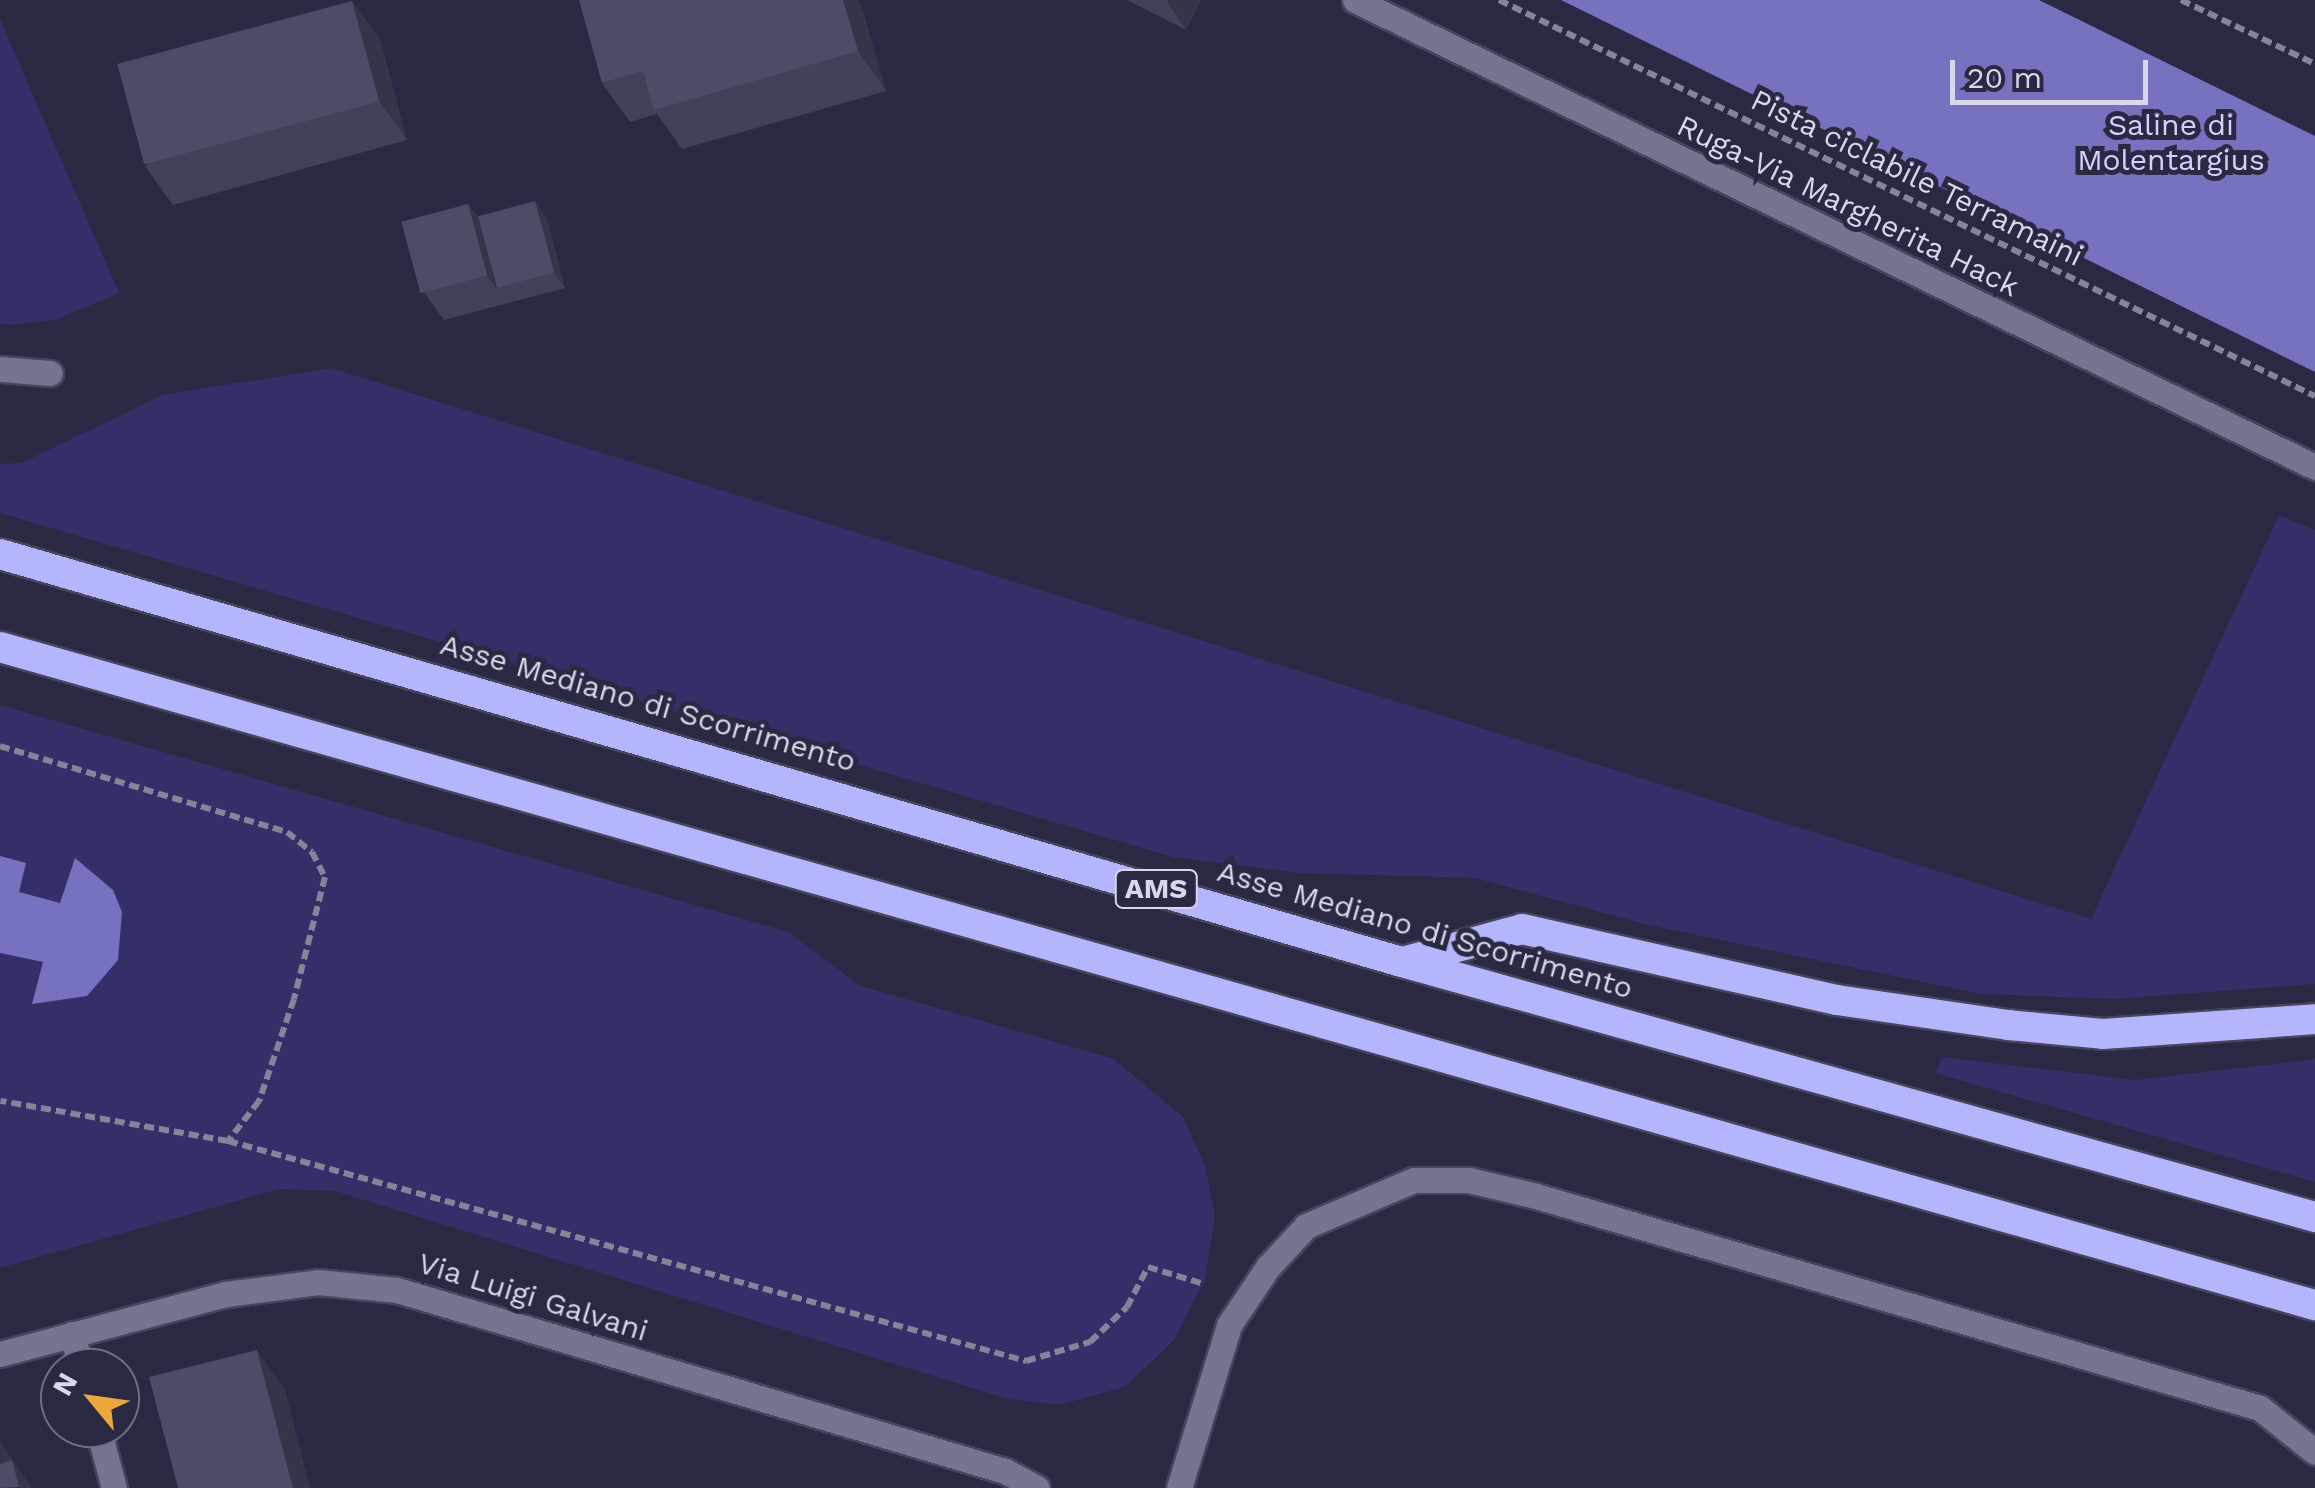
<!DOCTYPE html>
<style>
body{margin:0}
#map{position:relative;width:2315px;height:1488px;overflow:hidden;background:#292943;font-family:"Work Sans",sans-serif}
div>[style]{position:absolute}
.green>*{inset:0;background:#342e69}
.water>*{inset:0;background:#7672bf}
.path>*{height:6px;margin-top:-3px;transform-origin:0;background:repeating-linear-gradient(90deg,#84859a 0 10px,transparent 0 15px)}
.roads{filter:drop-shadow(2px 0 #45455b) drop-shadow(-2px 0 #45455b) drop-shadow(0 2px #45455b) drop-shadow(0 -2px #45455b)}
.lane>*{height:25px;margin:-12.5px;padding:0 12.5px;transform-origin:12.5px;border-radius:12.5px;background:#747493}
.street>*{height:25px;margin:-12.5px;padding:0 12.5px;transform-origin:12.5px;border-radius:12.5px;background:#747493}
.secondary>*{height:25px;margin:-12.5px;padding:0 12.5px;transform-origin:12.5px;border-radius:12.5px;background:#747493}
.highway>*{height:30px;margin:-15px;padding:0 15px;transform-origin:15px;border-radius:15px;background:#b5b5fd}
.wall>*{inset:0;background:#41415a}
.shaded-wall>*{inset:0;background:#35354a}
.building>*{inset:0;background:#4c4c69;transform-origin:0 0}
span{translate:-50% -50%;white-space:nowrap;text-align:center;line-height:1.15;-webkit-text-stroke:10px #292943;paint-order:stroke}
.shield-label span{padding:2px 8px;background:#292943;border:2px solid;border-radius:8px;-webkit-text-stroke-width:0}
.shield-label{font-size:28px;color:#d7d8e9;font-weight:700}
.park-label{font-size:30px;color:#d2d2fd}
.street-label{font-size:30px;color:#d7d8e9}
.north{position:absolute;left:40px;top:1348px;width:100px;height:100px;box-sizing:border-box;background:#292943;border:2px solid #6f6f85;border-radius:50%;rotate:299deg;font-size:28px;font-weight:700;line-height:40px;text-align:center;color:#d7d8e9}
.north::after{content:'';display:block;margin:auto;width:35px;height:45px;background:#eda83c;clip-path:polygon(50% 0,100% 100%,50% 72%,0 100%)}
.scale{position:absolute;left:1950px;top:60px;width:198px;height:45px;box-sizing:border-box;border:5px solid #d7d8e9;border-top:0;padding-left:12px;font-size:30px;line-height:35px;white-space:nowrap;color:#d7d8e9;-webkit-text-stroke:8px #292943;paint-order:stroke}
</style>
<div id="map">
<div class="green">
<div style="clip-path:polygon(0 19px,119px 293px,55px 320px,11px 325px,0 324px)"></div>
<div style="clip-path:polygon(331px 368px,2091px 919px,2279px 515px,2315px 530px,2315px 984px,2115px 999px,1981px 994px,1648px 925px,1475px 878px,1300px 873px,1173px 857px,0 513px,0 464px,21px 463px,163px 395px)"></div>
<div style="clip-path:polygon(0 705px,788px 932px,861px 986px,1114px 1059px,1183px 1117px,1205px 1166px,1215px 1215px,1205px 1280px,1174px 1340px,1125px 1387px,1059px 1405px,1008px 1399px,335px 1191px,279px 1189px,0 1268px)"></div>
<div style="clip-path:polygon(1942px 1057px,2135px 1080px,2315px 1059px,2315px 1182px,1935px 1073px)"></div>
</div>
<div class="water">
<div style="clip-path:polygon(1561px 0,2039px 0,2315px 136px,2315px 372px)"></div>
<div style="clip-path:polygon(0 856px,26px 863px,19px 892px,60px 903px,75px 858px,113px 890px,122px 912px,118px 960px,87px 996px,32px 1004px,43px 962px,0 953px)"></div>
</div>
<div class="path">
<div style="left:1499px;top:0;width:907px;rotate:25.89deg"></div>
<div style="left:2181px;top:0;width:148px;rotate:25.5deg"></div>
<div style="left:0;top:746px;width:300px;rotate:16.7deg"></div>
<div style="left:287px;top:832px;width:32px;rotate:39deg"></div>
<div style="left:312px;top:852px;width:28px;rotate:63deg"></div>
<div style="left:325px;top:877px;width:126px;rotate:104.3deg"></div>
<div style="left:294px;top:999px;width:108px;rotate:108.9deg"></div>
<div style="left:259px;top:1101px;width:51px;rotate:127.8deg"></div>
<div style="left:228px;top:1141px;width:231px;rotate:-170deg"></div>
<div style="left:228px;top:1141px;width:828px;rotate:15.41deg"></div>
<div style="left:1026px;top:1361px;width:67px;rotate:-16.5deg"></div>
<div style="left:1090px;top:1342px;width:51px;rotate:-43.4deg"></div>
<div style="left:1127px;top:1307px;width:45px;rotate:-62.3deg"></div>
<div style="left:1148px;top:1267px;width:59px;rotate:16.9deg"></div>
</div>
<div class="roads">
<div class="lane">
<div style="left:1179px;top:1488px;width:170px;rotate:-72.9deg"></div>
<div style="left:1229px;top:1325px;width:70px;rotate:-56.1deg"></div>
<div style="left:1268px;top:1267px;width:56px;rotate:-47.2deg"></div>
<div style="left:1306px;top:1226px;width:117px;rotate:-23.1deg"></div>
<div style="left:1414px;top:1180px;width:55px"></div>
<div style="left:1469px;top:1180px;width:69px;rotate:13.4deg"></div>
<div style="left:1536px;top:1196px;width:754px;rotate:16.32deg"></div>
<div style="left:2260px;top:1408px;width:70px;rotate:38.7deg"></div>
</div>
<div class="street">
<div style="left:0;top:369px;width:50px;rotate:4.6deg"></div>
<div style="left:72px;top:1334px;width:35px;rotate:75deg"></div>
<div style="left:0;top:1354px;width:234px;rotate:-14.9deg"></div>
<div style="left:226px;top:1294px;width:93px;rotate:-7.4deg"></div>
<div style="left:318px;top:1282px;width:79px;rotate:5.8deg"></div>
<div style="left:397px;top:1290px;width:634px;rotate:16.58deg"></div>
<div style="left:1005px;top:1471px;width:36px;rotate:28deg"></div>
<div style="left:98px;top:1428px;width:62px;rotate:75.1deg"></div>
</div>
<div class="secondary">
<div style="left:1355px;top:0;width:1068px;rotate:25.94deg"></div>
</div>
<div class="highway">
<div style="left:0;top:554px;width:1460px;rotate:16.23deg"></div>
<div style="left:1402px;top:962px;width:948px;rotate:15.6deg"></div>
<div style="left:0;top:647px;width:2407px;rotate:15.87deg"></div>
<div style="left:1403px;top:962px;width:123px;rotate:-15.5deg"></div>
<div style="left:1522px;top:929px;width:323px;rotate:12.7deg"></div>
<div style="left:1837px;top:1000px;width:173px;rotate:8.3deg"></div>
<div style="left:2008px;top:1025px;width:95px;rotate:5.4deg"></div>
<div style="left:2103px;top:1034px;width:213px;rotate:-4deg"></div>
</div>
</div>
<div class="wall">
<div style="clip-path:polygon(1127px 0,1201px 0,1186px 30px)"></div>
<div style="clip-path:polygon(352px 1px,380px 40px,407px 140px,173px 205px,145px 166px)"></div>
<div style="clip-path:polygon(861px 5px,886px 91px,682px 149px,657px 114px,630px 122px,602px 83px)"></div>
<div style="clip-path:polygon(468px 204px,478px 217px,546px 216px,565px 288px,444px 320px,424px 292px)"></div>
</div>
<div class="shaded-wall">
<div style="clip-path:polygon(843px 0,858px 0,861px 5px,886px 91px,858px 51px)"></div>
<div style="clip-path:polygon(1168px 0,1201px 0,1186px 30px,1167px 2px)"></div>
<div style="clip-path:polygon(352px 1px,380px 40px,407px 140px,379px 101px)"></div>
<div style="clip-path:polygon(535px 201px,546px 216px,565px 288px,554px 273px)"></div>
<div style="clip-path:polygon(468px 204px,488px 232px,497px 289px,487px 276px)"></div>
<div style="clip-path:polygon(257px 1350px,285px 1390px,310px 1488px,293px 1488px)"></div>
<div style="clip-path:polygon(0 1441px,13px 1461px,32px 1488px,20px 1488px,0 1476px)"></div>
</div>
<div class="building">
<div style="clip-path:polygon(579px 0,843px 0,858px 51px,654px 110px,643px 71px,602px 83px)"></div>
<div style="left:352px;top:1px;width:104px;height:243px;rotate:75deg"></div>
<div style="left:535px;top:201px;width:74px;height:59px;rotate:75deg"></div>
<div style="left:468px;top:204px;width:74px;height:69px;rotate:75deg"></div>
<div style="clip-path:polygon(257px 1350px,293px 1488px,178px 1488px,149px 1377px)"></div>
<div style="clip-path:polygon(12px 1460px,19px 1487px,0 1488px,0 1464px)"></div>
</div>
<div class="shield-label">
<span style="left:1156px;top:889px">AMS</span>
</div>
<div class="park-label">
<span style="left:2171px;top:142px">Saline di<br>Molentargius</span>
</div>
<div class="street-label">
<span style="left:1917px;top:178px;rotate:26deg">Pista ciclabile Terramaini</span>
<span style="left:1848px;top:206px;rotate:26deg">Ruga-Via Margherita Hack</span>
<span style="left:648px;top:703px;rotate:16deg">Asse Mediano di Scorrimento</span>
<span style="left:1425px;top:930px;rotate:16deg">Asse Mediano di Scorrimento</span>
<span style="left:533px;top:1297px;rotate:17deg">Via Luigi Galvani</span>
</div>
<div class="north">N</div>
<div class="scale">20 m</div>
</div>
